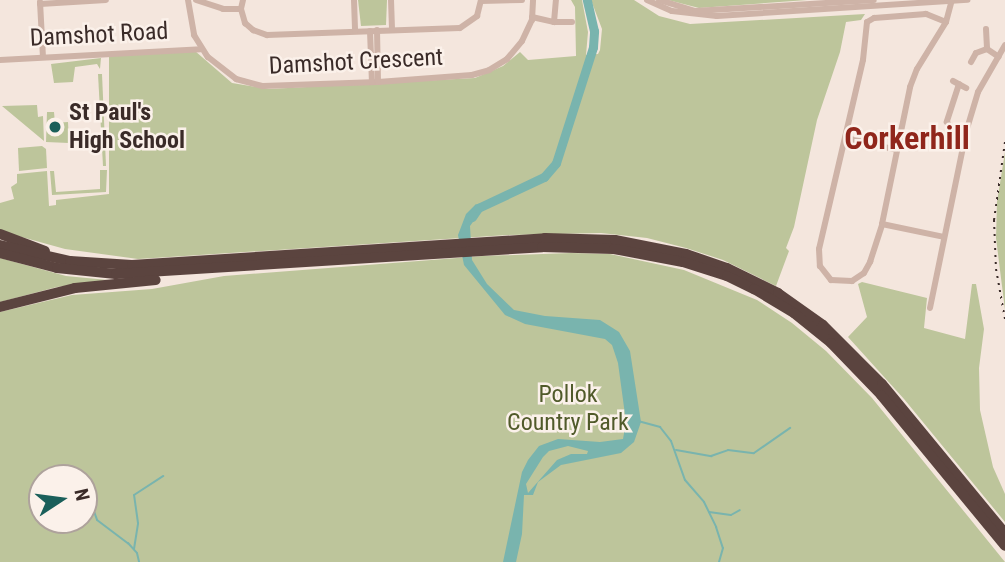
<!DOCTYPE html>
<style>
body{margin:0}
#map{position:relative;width:1005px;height:562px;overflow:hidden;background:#f4e6dd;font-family:"Roboto Condensed",sans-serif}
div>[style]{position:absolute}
.green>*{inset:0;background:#bdc59b}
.water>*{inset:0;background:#79b4ae}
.stream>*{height:2px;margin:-1px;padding:0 1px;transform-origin:1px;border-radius:1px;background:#79b4ae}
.river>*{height:9px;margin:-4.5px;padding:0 4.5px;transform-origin:4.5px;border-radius:4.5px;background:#79b4ae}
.minor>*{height:6px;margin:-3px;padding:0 3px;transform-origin:3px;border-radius:3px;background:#ceb3a7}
.highway>*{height:10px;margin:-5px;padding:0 5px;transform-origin:5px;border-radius:5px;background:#5b443f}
.rail>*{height:2px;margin-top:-1px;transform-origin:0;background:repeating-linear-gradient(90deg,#3a2b28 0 2px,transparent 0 7px)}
.dots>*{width:19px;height:19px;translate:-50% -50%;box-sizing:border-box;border:4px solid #fbf1ea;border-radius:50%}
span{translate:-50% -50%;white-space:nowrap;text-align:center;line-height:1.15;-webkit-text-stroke:5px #fbf1ea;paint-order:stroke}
.street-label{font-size:24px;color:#3a2b28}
.poi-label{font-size:24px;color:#3a2b28;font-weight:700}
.left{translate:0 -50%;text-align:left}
.park-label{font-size:24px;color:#505a2a}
.district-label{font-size:32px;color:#90261b;font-weight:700}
.north{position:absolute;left:28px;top:464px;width:70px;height:70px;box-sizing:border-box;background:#fbf1ea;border:2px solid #aea29c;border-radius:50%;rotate:77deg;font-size:19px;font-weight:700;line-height:28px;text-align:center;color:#3a2b28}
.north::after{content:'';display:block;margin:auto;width:24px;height:32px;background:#1a5f5a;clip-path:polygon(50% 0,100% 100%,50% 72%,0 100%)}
</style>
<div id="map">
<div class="green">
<div style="clip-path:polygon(358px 0,387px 0,386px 25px,361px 26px)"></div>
<div style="clip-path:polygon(571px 0,582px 0,588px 32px,586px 55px,598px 54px,600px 50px,602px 29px,591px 0,634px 0,659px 16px,690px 24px,865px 14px,861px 20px,846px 22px,840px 52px,817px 120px,794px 227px,786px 248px,789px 251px,776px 286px,723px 260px,686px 248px,647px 238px,601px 233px,507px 235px,138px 259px,65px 249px,0 231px,0 203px,14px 199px,11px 187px,17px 183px,17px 174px,47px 171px,49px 206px,56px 205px,56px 200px,109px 194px,109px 54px,195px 51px,232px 83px,269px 89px,475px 78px,503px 66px,520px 52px,528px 60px,576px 56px,575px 7px)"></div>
<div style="clip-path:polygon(668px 0,807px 0,699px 8px)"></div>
<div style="clip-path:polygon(101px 58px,100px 69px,97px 64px,75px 67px,73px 82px,54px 83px,51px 64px)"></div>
<div style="clip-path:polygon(98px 74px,102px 74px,106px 166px,103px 166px)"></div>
<div style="clip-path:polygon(37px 105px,38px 117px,43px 116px,44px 141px,2px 106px)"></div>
<div style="clip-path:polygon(47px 112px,54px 112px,55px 123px,68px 122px,69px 143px,46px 142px)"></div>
<div style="clip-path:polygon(42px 146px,46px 149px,47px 168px,19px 171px,18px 148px)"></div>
<div style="clip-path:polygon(1005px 152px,1005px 310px,996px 238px,997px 202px)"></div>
<div style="clip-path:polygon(100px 170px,107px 170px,106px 192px,52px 195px,50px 171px,54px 171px,56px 192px,100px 189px)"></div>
<div style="clip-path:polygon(evenodd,571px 253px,610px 254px,684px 270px,757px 300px,792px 323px,826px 351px,872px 398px,1005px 562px,0 562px,0 312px,72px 295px,152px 289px,224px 276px,483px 256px,571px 253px,42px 478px,84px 478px,84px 520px,42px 520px,42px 478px)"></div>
<div style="clip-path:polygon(0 258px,66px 276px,108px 280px,57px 287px,0 302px)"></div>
<div style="clip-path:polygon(862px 282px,927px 298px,924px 328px,965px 339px,972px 284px,976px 284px,984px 329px,979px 368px,980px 410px,993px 467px,1005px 494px,1005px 522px,904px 399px,848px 337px,867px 317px,858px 284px)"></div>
</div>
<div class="water">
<div style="clip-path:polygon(evenodd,476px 204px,481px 211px,470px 226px,472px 260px,487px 284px,514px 310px,545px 316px,600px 320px,619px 332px,630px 351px,641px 422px,634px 442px,621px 453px,561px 465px,538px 482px,533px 495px,524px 495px,522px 534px,516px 562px,503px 562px,522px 472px,528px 460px,539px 446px,558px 439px,600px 442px,623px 439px,626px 422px,618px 363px,612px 345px,605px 339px,525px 324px,505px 315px,464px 265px,458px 235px,466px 214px,476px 204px,568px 446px,588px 451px,587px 454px,571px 454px,557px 460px,528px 493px,526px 484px,543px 457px,549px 451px,568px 446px)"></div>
</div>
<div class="stream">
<div style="left:638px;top:421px;width:23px;rotate:15deg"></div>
<div style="left:660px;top:427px;width:18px;rotate:52deg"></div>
<div style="left:671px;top:441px;width:41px;rotate:70.3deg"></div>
<div style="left:685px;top:480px;width:29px;rotate:49deg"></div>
<div style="left:704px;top:502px;width:28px;rotate:64deg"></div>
<div style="left:716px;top:527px;width:22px;rotate:72deg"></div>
<div style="left:723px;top:548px;width:15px;rotate:106deg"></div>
<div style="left:676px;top:450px;width:36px;rotate:10deg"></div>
<div style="left:711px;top:456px;width:18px;rotate:-19deg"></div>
<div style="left:728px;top:450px;width:26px;rotate:7deg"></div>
<div style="left:754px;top:453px;width:44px;rotate:-34.8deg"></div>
<div style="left:49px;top:471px;width:18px;rotate:-3deg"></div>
<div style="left:67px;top:470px;width:15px;rotate:32deg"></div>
<div style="left:84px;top:484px;width:38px;rotate:70deg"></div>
<div style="left:97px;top:520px;width:39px;rotate:37deg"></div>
<div style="left:128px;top:543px;width:13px;rotate:48deg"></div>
<div style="left:137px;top:553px;width:9px;rotate:77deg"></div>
<div style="left:709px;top:512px;width:22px;rotate:8deg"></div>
<div style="left:731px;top:515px;width:10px;rotate:-29deg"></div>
<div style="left:134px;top:549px;width:26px;rotate:-81deg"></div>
<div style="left:138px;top:523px;width:28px;rotate:-98deg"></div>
<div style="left:134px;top:495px;width:35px;rotate:-33deg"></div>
</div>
<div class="river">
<div style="left:472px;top:217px;width:11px;rotate:-56deg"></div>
<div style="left:478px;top:208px;width:73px;rotate:-25.2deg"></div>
<div style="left:544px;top:177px;width:18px;rotate:-49deg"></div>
<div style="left:556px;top:163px;width:122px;rotate:-72.3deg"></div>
<div style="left:593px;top:47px;width:16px;rotate:-86deg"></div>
<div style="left:594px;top:31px;width:32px;rotate:-103deg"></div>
</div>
<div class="minor">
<div style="left:188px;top:0;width:36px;rotate:80deg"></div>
<div style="left:194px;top:35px;width:26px;rotate:58deg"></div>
<div style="left:208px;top:57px;width:36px;rotate:38deg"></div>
<div style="left:236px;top:79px;width:28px;rotate:15deg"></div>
<div style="left:263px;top:86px;width:115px;rotate:-2deg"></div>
<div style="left:378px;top:82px;width:94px;rotate:-4.3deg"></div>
<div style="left:472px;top:75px;width:18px;rotate:-16deg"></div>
<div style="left:489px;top:70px;width:21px;rotate:-31deg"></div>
<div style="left:507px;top:59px;width:23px;rotate:-50deg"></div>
<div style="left:522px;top:41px;width:23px;rotate:-65deg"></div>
<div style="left:532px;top:20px;width:20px;rotate:-87deg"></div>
<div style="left:196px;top:0;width:28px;rotate:18deg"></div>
<div style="left:223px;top:9px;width:18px"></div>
<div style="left:243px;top:0;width:9px;rotate:103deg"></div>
<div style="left:241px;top:9px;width:15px;rotate:74deg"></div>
<div style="left:245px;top:23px;width:11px;rotate:41deg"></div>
<div style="left:253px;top:30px;width:15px;rotate:20deg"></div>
<div style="left:267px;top:35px;width:193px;rotate:-2.1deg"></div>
<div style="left:460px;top:28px;width:21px;rotate:-35deg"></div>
<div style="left:477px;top:16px;width:16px;rotate:-76deg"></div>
<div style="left:354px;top:0;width:31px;rotate:88deg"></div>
<div style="left:391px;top:0;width:30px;rotate:88deg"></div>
<div style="left:647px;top:0;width:27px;rotate:24deg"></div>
<div style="left:672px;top:11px;width:45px;rotate:6.3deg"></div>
<div style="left:717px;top:16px;width:251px;rotate:-3.7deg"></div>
<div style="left:659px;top:0;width:38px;rotate:17deg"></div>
<div style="left:695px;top:11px;width:179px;rotate:-3.5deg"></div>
<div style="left:481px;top:1px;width:41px;rotate:-1.4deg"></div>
<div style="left:40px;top:2px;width:55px;rotate:86.9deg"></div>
<div style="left:40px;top:4px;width:66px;rotate:-3.5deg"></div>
<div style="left:532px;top:17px;width:23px;rotate:13deg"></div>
<div style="left:554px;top:22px;width:18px"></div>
<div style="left:554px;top:22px;width:22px;rotate:-85deg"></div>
<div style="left:946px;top:22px;width:22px;rotate:-158deg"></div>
<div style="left:926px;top:14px;width:52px;rotate:175.6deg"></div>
<div style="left:874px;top:18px;width:8px;rotate:150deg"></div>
<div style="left:867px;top:22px;width:38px;rotate:96deg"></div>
<div style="left:863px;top:60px;width:194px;rotate:103.1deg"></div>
<div style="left:819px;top:249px;width:17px;rotate:87deg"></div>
<div style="left:820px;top:266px;width:18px;rotate:52deg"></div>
<div style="left:831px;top:280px;width:21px;rotate:3deg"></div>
<div style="left:852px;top:281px;width:14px;rotate:-34deg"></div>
<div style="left:864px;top:273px;width:13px;rotate:-61deg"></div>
<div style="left:870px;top:262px;width:40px;rotate:-72deg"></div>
<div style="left:882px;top:224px;width:140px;rotate:-78.4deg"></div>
<div style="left:910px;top:87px;width:19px;rotate:-69deg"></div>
<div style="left:917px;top:69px;width:55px;rotate:-58.3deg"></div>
<div style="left:946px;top:22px;width:23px;rotate:-75deg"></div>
<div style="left:986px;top:29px;width:20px;rotate:87deg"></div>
<div style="left:987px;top:49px;width:14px;rotate:34deg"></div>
<div style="left:377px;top:30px;width:52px;rotate:88.9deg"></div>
<div style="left:370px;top:31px;width:51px;rotate:87.8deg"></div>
<div style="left:0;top:60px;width:201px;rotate:-3.1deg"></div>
<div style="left:971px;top:62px;width:10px;rotate:-61deg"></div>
<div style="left:976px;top:53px;width:12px;rotate:-20deg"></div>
<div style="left:953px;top:81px;width:15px;rotate:28deg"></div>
<div style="left:959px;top:84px;width:40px;rotate:108deg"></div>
<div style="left:947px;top:122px;width:7px;rotate:56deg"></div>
<div style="left:951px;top:128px;width:16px;rotate:15deg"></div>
<div style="left:846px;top:138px;width:52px;rotate:13.2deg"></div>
<div style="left:882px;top:224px;width:63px;rotate:11.8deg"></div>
<div style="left:930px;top:308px;width:180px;rotate:-78.4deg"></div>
<div style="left:966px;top:132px;width:42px;rotate:-73.3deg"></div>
<div style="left:978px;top:92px;width:54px;rotate:-60.1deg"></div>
</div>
<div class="highway">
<div style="left:0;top:234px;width:48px;rotate:20.7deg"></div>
<div style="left:0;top:245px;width:72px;rotate:12.9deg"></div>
<div style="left:70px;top:261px;width:62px;rotate:3.7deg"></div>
<div style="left:132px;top:265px;width:414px;rotate:-3.7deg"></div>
<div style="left:545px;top:238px;width:70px;rotate:1.6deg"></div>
<div style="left:615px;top:240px;width:72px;rotate:11.2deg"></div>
<div style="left:686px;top:254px;width:43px;rotate:18.9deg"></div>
<div style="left:727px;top:268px;width:57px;rotate:26.1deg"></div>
<div style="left:778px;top:293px;width:55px;rotate:35.4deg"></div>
<div style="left:823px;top:325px;width:83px;rotate:45deg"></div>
<div style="left:882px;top:384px;width:193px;rotate:50.5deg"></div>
<div style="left:0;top:253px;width:59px;rotate:14.7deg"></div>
<div style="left:57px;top:268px;width:59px;rotate:5.8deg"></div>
<div style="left:116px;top:274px;width:427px;rotate:-3.6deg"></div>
<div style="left:542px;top:247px;width:72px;rotate:1.6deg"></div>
<div style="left:614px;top:249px;width:70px;rotate:10.7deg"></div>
<div style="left:683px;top:262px;width:46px;rotate:17.7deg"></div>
<div style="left:727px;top:276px;width:30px;rotate:26deg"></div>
<div style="left:754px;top:289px;width:47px;rotate:31deg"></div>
<div style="left:794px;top:313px;width:48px;rotate:39deg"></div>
<div style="left:831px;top:343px;width:72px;rotate:46.1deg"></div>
<div style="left:881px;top:395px;width:195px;rotate:50.6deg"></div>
<div style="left:0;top:307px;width:77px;rotate:-14.2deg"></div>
<div style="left:75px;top:288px;width:81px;rotate:-5.6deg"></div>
</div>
<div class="rail">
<div style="left:1005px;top:142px;width:79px;rotate:98deg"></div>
<div style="left:994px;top:220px;width:49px;rotate:87.7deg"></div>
<div style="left:996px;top:269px;width:51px;rotate:79.8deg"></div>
</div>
<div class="dots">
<div style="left:55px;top:127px;background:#1a5f5a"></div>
</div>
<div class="street-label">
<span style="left:99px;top:35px;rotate:-3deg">Damshot Road</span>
<span style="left:356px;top:62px;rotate:-3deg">Damshot Crescent</span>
</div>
<div class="poi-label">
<span class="left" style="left:69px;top:127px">St Paul's<br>High School</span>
</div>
<div class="park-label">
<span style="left:568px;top:409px">Pollok<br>Country Park</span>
</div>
<div class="district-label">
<span style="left:907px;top:138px">Corkerhill</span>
</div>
<div class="north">N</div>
</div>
